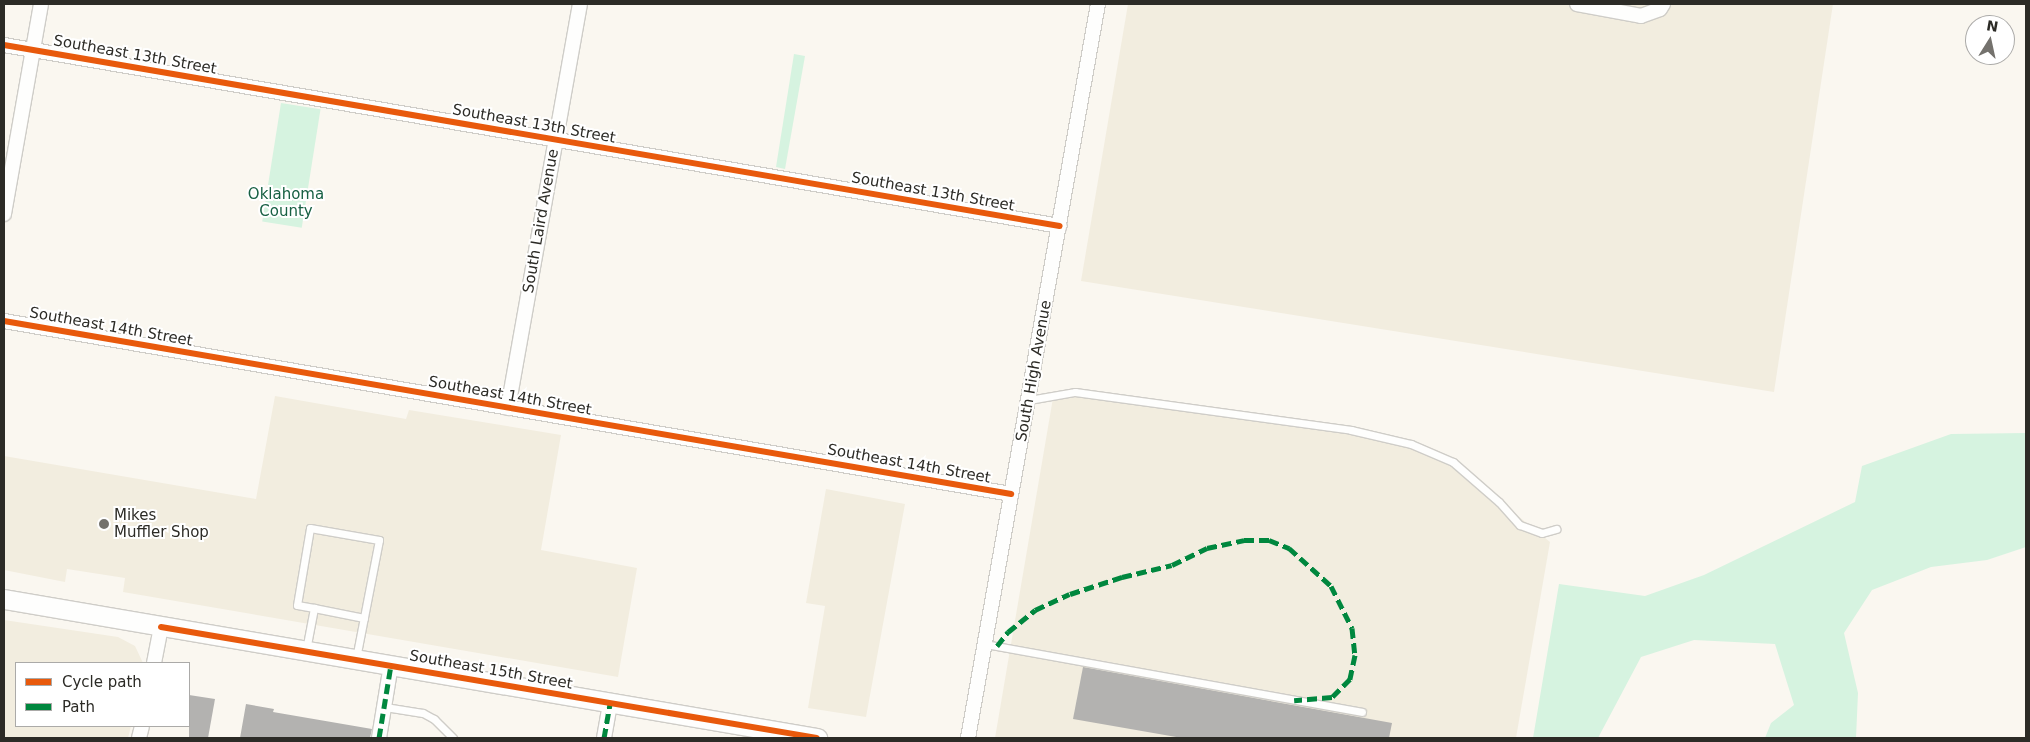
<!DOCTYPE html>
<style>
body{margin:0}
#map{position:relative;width:2030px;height:742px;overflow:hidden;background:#faf7f0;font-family:"DejaVu Sans",sans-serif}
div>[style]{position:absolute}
.built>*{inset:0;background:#f2eddf}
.green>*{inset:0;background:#d6f3e0;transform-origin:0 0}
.building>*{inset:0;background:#b3b2b0}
.roads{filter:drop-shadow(1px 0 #cfcdc8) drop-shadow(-1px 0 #cfcdc8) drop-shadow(0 1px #cfcdc8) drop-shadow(0 -1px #cfcdc8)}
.service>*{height:7px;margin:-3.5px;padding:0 3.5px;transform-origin:3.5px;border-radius:3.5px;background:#fefefd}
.minor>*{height:14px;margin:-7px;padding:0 7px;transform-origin:7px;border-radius:7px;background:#fefefd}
.secondary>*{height:19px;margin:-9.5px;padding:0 9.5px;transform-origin:9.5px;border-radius:9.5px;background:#fefefd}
.quiet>*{height:5px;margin-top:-2.5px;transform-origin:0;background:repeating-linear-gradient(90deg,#00873e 0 10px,transparent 0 15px)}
.cycleway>*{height:6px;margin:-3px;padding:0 3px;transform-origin:3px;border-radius:3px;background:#e8590c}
.dots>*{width:14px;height:14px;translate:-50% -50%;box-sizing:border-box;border:2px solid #fff;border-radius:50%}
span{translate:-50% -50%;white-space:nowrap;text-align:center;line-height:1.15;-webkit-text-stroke:4px #fff;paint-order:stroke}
.street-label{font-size:15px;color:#2c2b26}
.park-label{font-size:15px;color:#176043}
.poi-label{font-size:15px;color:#2c2b26}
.left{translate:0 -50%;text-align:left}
.frame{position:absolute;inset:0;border:5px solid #2c2b26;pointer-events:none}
.legend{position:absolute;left:15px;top:662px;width:175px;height:65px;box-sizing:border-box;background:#fff;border:1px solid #abaaa8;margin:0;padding:6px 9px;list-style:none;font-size:15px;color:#2c2b26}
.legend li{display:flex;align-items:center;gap:10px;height:25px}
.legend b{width:25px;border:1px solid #abaaa8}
.north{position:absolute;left:1965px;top:15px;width:50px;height:50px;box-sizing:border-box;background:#fff;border:1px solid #abaaa8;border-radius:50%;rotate:10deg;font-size:14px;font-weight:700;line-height:20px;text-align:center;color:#2c2b26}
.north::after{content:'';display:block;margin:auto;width:18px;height:22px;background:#74726d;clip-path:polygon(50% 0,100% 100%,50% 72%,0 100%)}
</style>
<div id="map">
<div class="built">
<div style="clip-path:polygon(1128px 4px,1833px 4px,1774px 392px,1081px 281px)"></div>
<div style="clip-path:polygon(1054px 392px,1290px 423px,1437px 450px,1550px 542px,1516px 738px,995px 738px)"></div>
<div style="clip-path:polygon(275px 396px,406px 419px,409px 410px,561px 435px,541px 550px,637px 568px,618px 677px,123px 592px,125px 578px,67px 569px,65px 582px,4px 570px,4px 456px,256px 499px)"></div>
<div style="clip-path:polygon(826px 489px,905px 504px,866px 717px,808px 708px,825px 606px,806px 603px)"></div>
<div style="clip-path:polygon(4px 620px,118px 637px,135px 646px,143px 663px,16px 663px,16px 726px,131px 726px,128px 738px,4px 738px)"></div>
</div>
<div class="green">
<div style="clip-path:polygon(794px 54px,805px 56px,785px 169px,776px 167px)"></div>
<div style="left:281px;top:103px;width:40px;height:120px;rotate:9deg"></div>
<div style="clip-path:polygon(2026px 433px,2026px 547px,1987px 560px,1931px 567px,1872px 590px,1844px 633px,1858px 693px,1856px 738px,1765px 738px,1771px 723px,1794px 705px,1775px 644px,1694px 640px,1641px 657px,1598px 738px,1533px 738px,1559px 584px,1645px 596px,1704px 575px,1855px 502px,1862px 466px,1951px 434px)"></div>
</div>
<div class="building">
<div style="clip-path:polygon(1083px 667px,1392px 723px,1389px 738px,1182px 738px,1073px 719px)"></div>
<div style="clip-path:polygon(189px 695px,215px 699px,208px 738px,189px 738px)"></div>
<div style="clip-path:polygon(246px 704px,274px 709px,273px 712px,372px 729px,370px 738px,240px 738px)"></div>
</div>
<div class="roads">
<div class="service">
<div style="left:1029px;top:400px;width:47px;rotate:-9.9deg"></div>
<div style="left:1075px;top:392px;width:279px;rotate:7.8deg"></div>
<div style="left:1351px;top:430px;width:62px;rotate:13.1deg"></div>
<div style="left:1411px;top:444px;width:46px;rotate:23.2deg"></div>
<div style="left:1453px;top:462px;width:61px;rotate:41deg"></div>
<div style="left:1499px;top:502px;width:31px;rotate:48deg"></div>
<div style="left:1520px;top:525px;width:23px;rotate:20deg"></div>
<div style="left:1542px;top:533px;width:15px;rotate:-16deg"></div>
<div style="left:314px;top:608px;width:51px;rotate:11.3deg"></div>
<div style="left:985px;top:644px;width:383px;rotate:10.2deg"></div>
<div style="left:306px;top:650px;width:43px;rotate:-79.2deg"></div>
<div style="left:314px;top:608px;width:17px;rotate:-170deg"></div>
<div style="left:297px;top:605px;width:78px;rotate:-80.4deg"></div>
<div style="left:310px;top:528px;width:70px;rotate:9.9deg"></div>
<div style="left:379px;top:540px;width:120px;rotate:101deg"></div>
<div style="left:385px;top:707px;width:38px;rotate:9deg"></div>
<div style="left:423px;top:713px;width:13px;rotate:29deg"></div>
<div style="left:434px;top:719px;width:27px;rotate:45deg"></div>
</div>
<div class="minor">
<div style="left:1577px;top:4px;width:65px;rotate:10.6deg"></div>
<div style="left:1641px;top:16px;width:20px;rotate:-20deg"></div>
<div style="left:1660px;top:9px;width:6px;rotate:-59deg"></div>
<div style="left:4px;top:45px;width:1071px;rotate:9.73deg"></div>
<div style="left:4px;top:214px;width:213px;rotate:-80deg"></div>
<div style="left:4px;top:321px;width:1022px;rotate:9.75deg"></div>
<div style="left:508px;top:408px;width:410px;rotate:-79.9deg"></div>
<div style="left:154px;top:663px;width:37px;rotate:-79deg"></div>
<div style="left:139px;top:738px;width:12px;rotate:-76deg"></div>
<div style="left:379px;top:738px;width:74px;rotate:-80.7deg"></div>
<div style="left:604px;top:738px;width:36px;rotate:-80deg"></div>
<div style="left:968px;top:738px;width:745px;rotate:-79.96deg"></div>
</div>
<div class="secondary">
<div style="left:4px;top:599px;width:825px;rotate:9.7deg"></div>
</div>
</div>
<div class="quiet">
<div style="left:997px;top:646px;width:18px;rotate:-52deg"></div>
<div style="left:1008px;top:632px;width:35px;rotate:-39deg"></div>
<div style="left:1035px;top:610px;width:38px;rotate:-25deg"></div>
<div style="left:1070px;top:594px;width:55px;rotate:-18.1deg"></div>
<div style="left:1122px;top:577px;width:51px;rotate:-13.5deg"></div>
<div style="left:1172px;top:565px;width:39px;rotate:-26deg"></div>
<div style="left:1207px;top:548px;width:38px;rotate:-12deg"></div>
<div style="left:1244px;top:540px;width:25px"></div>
<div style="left:1269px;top:540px;width:22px;rotate:22deg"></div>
<div style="left:1289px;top:548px;width:57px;rotate:42.1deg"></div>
<div style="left:1331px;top:586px;width:47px;rotate:63.4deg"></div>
<div style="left:1352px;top:628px;width:27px;rotate:84deg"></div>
<div style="left:1355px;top:655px;width:25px;rotate:102deg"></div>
<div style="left:1350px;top:679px;width:25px;rotate:135deg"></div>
<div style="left:1332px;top:697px;width:38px;rotate:175deg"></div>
<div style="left:379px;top:738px;width:74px;rotate:-80.7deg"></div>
<div style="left:604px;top:738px;width:36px;rotate:-80deg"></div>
</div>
<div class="cycleway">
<div style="left:4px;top:45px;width:1071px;rotate:9.73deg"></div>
<div style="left:4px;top:321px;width:1022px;rotate:9.75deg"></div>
<div style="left:161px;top:627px;width:665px;rotate:9.6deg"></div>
</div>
<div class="dots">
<div style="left:104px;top:524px;background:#74726d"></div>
</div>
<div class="street-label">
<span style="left:135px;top:55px;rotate:10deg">Southeast 13th Street</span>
<span style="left:534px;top:124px;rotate:10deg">Southeast 13th Street</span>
<span style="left:933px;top:192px;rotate:10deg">Southeast 13th Street</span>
<span style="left:541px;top:221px;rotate:-80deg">South Laird Avenue</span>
<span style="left:111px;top:327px;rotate:10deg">Southeast 14th Street</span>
<span style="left:1034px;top:371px;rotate:-80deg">South High Avenue</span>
<span style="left:510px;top:396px;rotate:10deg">Southeast 14th Street</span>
<span style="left:909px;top:464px;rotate:10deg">Southeast 14th Street</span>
<span style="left:491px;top:670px;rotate:10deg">Southeast 15th Street</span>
</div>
<div class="park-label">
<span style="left:286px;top:203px">Oklahoma<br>County</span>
</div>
<div class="poi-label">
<span class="left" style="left:114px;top:524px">Mikes<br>Muffler Shop</span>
</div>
<div class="frame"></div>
<ul class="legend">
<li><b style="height:6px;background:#e8590c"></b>Cycle path</li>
<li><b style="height:6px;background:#00873e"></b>Path</li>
</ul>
<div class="north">N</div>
</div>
